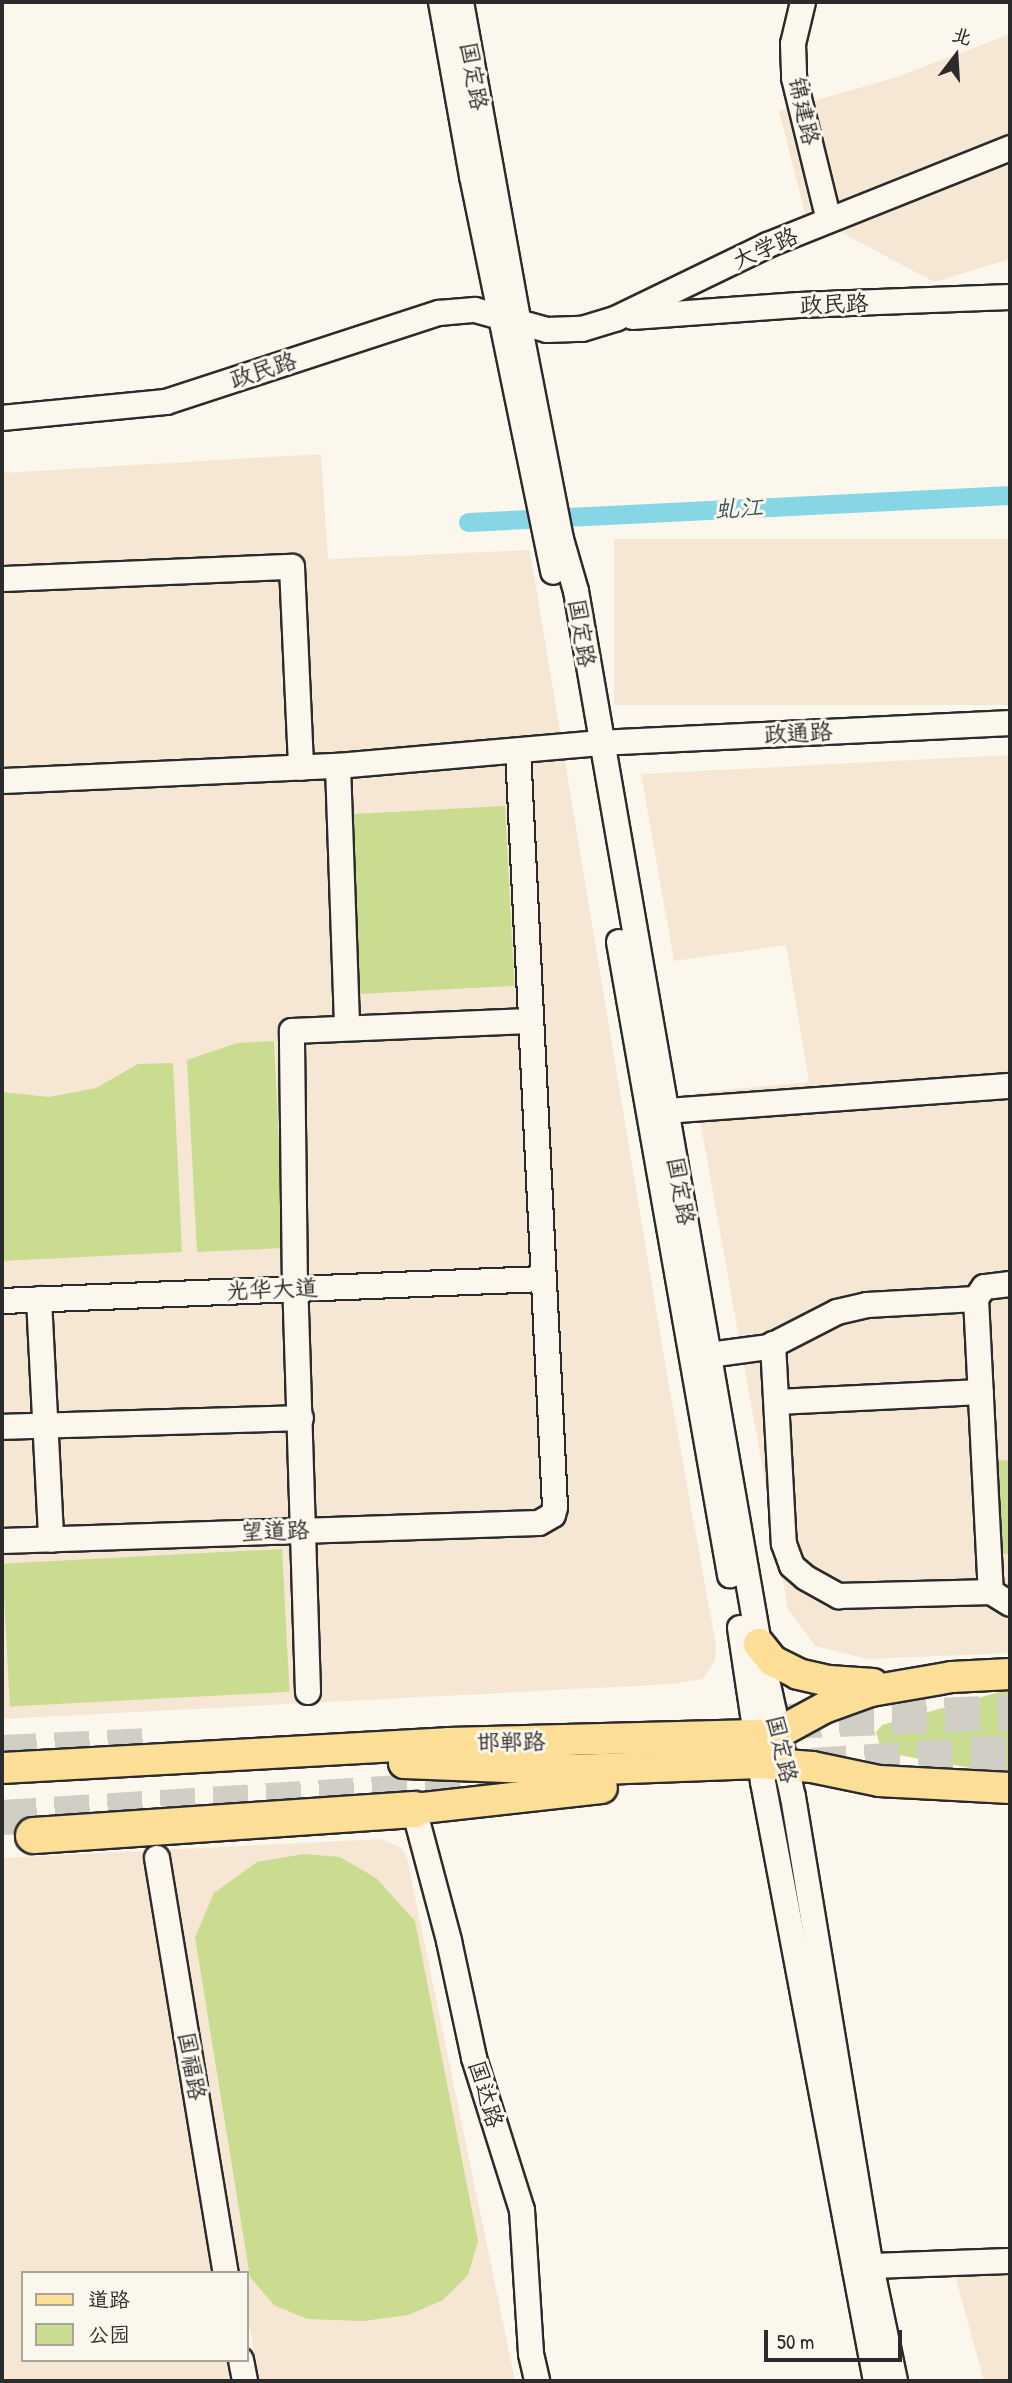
<!DOCTYPE html>
<meta charset="utf-8">
<style>
body{margin:0}
#map{position:relative;width:1012px;height:2383px;overflow:hidden;background:#fbf7ec;font-family:"Patrick Hand","LXGW WenKai TC",sans-serif}
div>[style]{position:absolute}
.built>*{inset:0;background:#f5e7d3;transform-origin:0 0}
.green>*{inset:0;background:#cadc90;transform-origin:0 0}
.canal>*{height:19px;margin:-9.5px;padding:0 9.5px;transform-origin:9.5px;border-radius:9.5px;background:#87d6e5}
.highway-tunnel>*{height:35px;margin-top:-17.5px;transform-origin:0;background:repeating-linear-gradient(90deg,#d1cec5 0 35px,transparent 0 53px)}
.roads{filter:drop-shadow(2px 0 #2b2b2b) drop-shadow(-2px 0 #2b2b2b) drop-shadow(0 2px #2b2b2b) drop-shadow(0 -2px #2b2b2b)}
.minor>*{height:24px;margin:-12px;padding:0 12px;transform-origin:12px;border-radius:12px;background:#fbf7ec}
.major>*{height:30px;margin:-15px;padding:0 15px;transform-origin:15px;border-radius:15px;background:#fdde96}
.highway>*{height:35px;margin:-17.5px;padding:0 17.5px;transform-origin:17.5px;border-radius:17.5px;background:#fdde96}
span{translate:-50% -50%;white-space:nowrap;text-align:center;line-height:1.15;-webkit-text-stroke:6px #fbf7ec;paint-order:stroke}
.street-label{font-size:23px;color:#2b2b2b}
.water-label{font-size:24px;color:#42565a;font-style:italic}
.frame{position:absolute;inset:0;border:4px solid #2b2b2b;pointer-events:none}
.legend{position:absolute;left:21px;top:2271px;width:228px;height:91px;box-sizing:border-box;background:#fbf7ec;border:2px solid #a8a59f;margin:0;padding:9px 12px;list-style:none;font-size:21px;color:#2b2b2b}
.legend li{display:flex;align-items:center;gap:14px;height:35px}
.legend b{width:35px;border:2px solid #a8a59f}
.north{position:absolute;left:921px;top:21px;width:70px;height:70px;-webkit-text-stroke:5px #fbf7ec;paint-order:stroke;rotate:17deg;font-size:19px;font-weight:700;line-height:28px;text-align:center;color:#2b2b2b}
.north::after{content:'';display:block;margin:auto;width:24px;height:32px;background:#2b2b2b;clip-path:polygon(50% 0,100% 100%,50% 72%,0 100%)}
.scale{position:absolute;left:764px;top:2330px;width:138px;height:32px;box-sizing:border-box;border:4px solid #2b2b2b;border-top:0;padding-left:9px;font-size:21px;line-height:24px;white-space:nowrap;color:#2b2b2b;-webkit-text-stroke:5px #fbf7ec;paint-order:stroke}
</style>
<div id="map">
<div class="built">
<div style="clip-path:polygon(1010px 34px,1010px 259px,934px 282px,805px 213px,779px 111px,897px 77px)"></div>
<div style="clip-path:polygon(321px 454px,328px 559px,530px 550px,662px 1346px,716px 1646px,715px 1660px,703px 1679px,672px 1684px,2px 1719px,2px 473px)"></div>
<div style="left:1010px;top:539px;width:166px;height:396px;rotate:90deg"></div>
<div style="clip-path:polygon(1010px 755px,1010px 1653px,868px 1659px,815px 1646px,788px 1609px,695px 1093px,809px 1082px,786px 945px,674px 961px,641px 774px)"></div>
<div style="clip-path:polygon(382px 1839px,401px 1848px,407px 1858px,515px 2381px,260px 2381px,250px 2329px,247px 2329px,247px 2273px,23px 2273px,23px 2360px,227px 2360px,230px 2381px,2px 2381px,2px 1858px)"></div>
<div style="clip-path:polygon(1010px 2266px,1010px 2381px,984px 2381px,953px 2268px)"></div>
</div>
<div class="green">
<div style="left:505px;top:806px;width:180px;height:156px;rotate:87deg"></div>
<div style="clip-path:polygon(274px 1041px,284px 1248px,197px 1252px,187px 1060px,237px 1043px)"></div>
<div style="clip-path:polygon(173px 1063px,182px 1252px,2px 1261px,2px 1092px,49px 1097px,96px 1088px,138px 1064px)"></div>
<div style="clip-path:polygon(1010px 1460px,1010px 1554px,998px 1554px,995px 1461px)"></div>
<div style="left:282px;top:1549px;width:143px;height:280px;rotate:87deg"></div>
<div style="clip-path:polygon(1010px 1689px,1010px 1771px,977px 1769px,882px 1752px,876px 1732px,882px 1725px)"></div>
<div style="clip-path:polygon(304px 1854px,340px 1857px,376px 1878px,415px 1921px,478px 2241px,468px 2275px,443px 2300px,408px 2315px,363px 2321px,307px 2319px,274px 2305px,250px 2277px,195px 1937px,214px 1893px,257px 1862px)"></div>
</div>
<div class="canal">
<div style="left:468px;top:522px;width:543px;rotate:-2.85deg"></div>
</div>
<div class="highway-tunnel">
<div style="left:786px;top:1721px;width:224px;rotate:-2.3deg"></div>
<div style="left:2px;top:1752px;width:148px;rotate:-2.7deg"></div>
<div style="left:812px;top:1765px;width:198px;rotate:-3.8deg"></div>
<div style="left:2px;top:1817px;width:525px;rotate:-3.6deg"></div>
</div>
<div class="roads">
<div class="minor">
<div style="left:441px;top:2px;width:177px;rotate:79.9deg"></div>
<div style="left:472px;top:176px;width:404px;rotate:78.4deg"></div>
<div style="left:461px;top:2px;width:326px;rotate:79.8deg"></div>
<div style="left:519px;top:323px;width:220px;rotate:79deg"></div>
<div style="left:561px;top:539px;width:54px;rotate:73.9deg"></div>
<div style="left:576px;top:591px;width:1069px;rotate:80.14deg"></div>
<div style="left:759px;top:1644px;width:157px;rotate:77.5deg"></div>
<div style="left:793px;top:1797px;width:475px;rotate:80.6deg"></div>
<div style="left:871px;top:2266px;width:117px;rotate:78.2deg"></div>
<div style="left:803px;top:2px;width:43px;rotate:103.4deg"></div>
<div style="left:793px;top:44px;width:34px;rotate:88deg"></div>
<div style="left:794px;top:78px;width:146px;rotate:76.2deg"></div>
<div style="left:632px;top:317px;width:167px;rotate:-4.1deg"></div>
<div style="left:799px;top:305px;width:211px;rotate:-2.2deg"></div>
<div style="left:2px;top:418px;width:165px;rotate:-5.6deg"></div>
<div style="left:166px;top:402px;width:287px;rotate:-18.1deg"></div>
<div style="left:439px;top:313px;width:36px;rotate:-5deg"></div>
<div style="left:475px;top:310px;width:75px;rotate:15.5deg"></div>
<div style="left:547px;top:330px;width:35px;rotate:-2deg"></div>
<div style="left:582px;top:329px;width:37px;rotate:-17deg"></div>
<div style="left:617px;top:318px;width:168px;rotate:-25.8deg"></div>
<div style="left:768px;top:245px;width:261px;rotate:-21.8deg"></div>
<div style="left:2px;top:579px;width:290px;rotate:-2.4deg"></div>
<div style="left:292px;top:567px;width:201px;rotate:87.4deg"></div>
<div style="left:338px;top:766px;width:262px;rotate:88deg"></div>
<div style="left:2px;top:781px;width:336px;rotate:-2.6deg"></div>
<div style="left:338px;top:766px;width:263px;rotate:-5deg"></div>
<div style="left:600px;top:743px;width:410px;rotate:-2.8deg"></div>
<div style="left:619px;top:942px;width:643px;rotate:80.05deg"></div>
<div style="left:666px;top:1111px;width:345px;rotate:-4.2deg"></div>
<div style="left:1010px;top:1284px;width:26px;rotate:173deg"></div>
<div style="left:984px;top:1287px;width:14px;rotate:124deg"></div>
<div style="left:976px;top:1299px;width:293px;rotate:87.1deg"></div>
<div style="left:991px;top:1592px;width:22px;rotate:32deg"></div>
<div style="left:39px;top:1299px;width:241px;rotate:87.1deg"></div>
<div style="left:2px;top:1301px;width:540px;rotate:-2.33deg"></div>
<div style="left:773px;top:1344px;width:200px;rotate:86.9deg"></div>
<div style="left:784px;top:1544px;width:23px;rotate:70deg"></div>
<div style="left:792px;top:1566px;width:18px;rotate:41deg"></div>
<div style="left:806px;top:1578px;width:38px;rotate:29deg"></div>
<div style="left:839px;top:1596px;width:152px;rotate:-1.5deg"></div>
<div style="left:709px;top:1355px;width:61px;rotate:-7.6deg"></div>
<div style="left:769px;top:1347px;width:76px;rotate:-27.2deg"></div>
<div style="left:837px;top:1312px;width:31px;rotate:-13deg"></div>
<div style="left:867px;top:1305px;width:109px;rotate:-3.2deg"></div>
<div style="left:777px;top:1402px;width:204px;rotate:-2.8deg"></div>
<div style="left:2px;top:1427px;width:299px;rotate:-1.7deg"></div>
<div style="left:2px;top:1541px;width:537px;rotate:-1.92deg"></div>
<div style="left:539px;top:1523px;width:16px;rotate:-30deg"></div>
<div style="left:553px;top:1515px;width:8px;rotate:-76deg"></div>
<div style="left:555px;top:1507px;width:757px;rotate:-92.8deg"></div>
<div style="left:740px;top:1628px;width:156px;rotate:81.5deg"></div>
<div style="left:763px;top:1782px;width:610px;rotate:79.32deg"></div>
<div style="left:308px;top:1692px;width:404px;rotate:-91.8deg"></div>
<div style="left:295px;top:1288px;width:257px;rotate:-90.7deg"></div>
<div style="left:292px;top:1031px;width:237px;rotate:-2.4deg"></div>
<div style="left:414px;top:1809px;width:137px;rotate:75.1deg"></div>
<div style="left:449px;top:1941px;width:120px;rotate:77.9deg"></div>
<div style="left:474px;top:2058px;width:159px;rotate:72.5deg"></div>
<div style="left:522px;top:2210px;width:144px;rotate:86.4deg"></div>
<div style="left:531px;top:2354px;width:28px;rotate:77deg"></div>
<div style="left:157px;top:1858px;width:421px;rotate:80.6deg"></div>
<div style="left:855px;top:2270px;width:16px;rotate:-14deg"></div>
<div style="left:871px;top:2266px;width:139px;rotate:-2.1deg"></div>
<div style="left:241px;top:2360px;width:21px;rotate:79deg"></div>
</div>
<div class="major">
<div style="left:759px;top:1644px;width:22px;rotate:51deg"></div>
<div style="left:773px;top:1661px;width:28px;rotate:27deg"></div>
<div style="left:798px;top:1674px;width:32px;rotate:13deg"></div>
<div style="left:829px;top:1681px;width:44px;rotate:3.9deg"></div>
<div style="left:404px;top:1763px;width:171px;rotate:2.3deg"></div>
<div style="left:575px;top:1770px;width:185px;rotate:-2.2deg"></div>
<div style="left:760px;top:1763px;width:52px;rotate:4.4deg"></div>
<div style="left:812px;top:1767px;width:68px;rotate:11.8deg"></div>
<div style="left:879px;top:1781px;width:131px;rotate:3.1deg"></div>
<div style="left:2px;top:1768px;width:448px;rotate:-3.2deg"></div>
<div style="left:449px;top:1743px;width:307px;rotate:-1.5deg"></div>
<div style="left:756px;top:1735px;width:22px;rotate:-5deg"></div>
<div style="left:778px;top:1733px;width:52px;rotate:-28.5deg"></div>
<div style="left:824px;top:1708px;width:50px;rotate:-19.9deg"></div>
<div style="left:871px;top:1691px;width:82px;rotate:-9.8deg"></div>
<div style="left:952px;top:1677px;width:58px;rotate:-3deg"></div>
<div style="left:414px;top:1809px;width:189px;rotate:-6.4deg"></div>
</div>
<div class="highway">
<div style="left:33px;top:1835px;width:382px;rotate:-3.9deg"></div>
</div>
</div>
<div class="street-label">
<span style="left:474px;top:76px;rotate:80deg">国定路</span>
<span style="left:804px;top:111px;rotate:77deg">锦建路</span>
<span style="left:765px;top:248px;rotate:-24deg">大学路</span>
<span style="left:834px;top:304px;rotate:-2deg">政民路</span>
<span style="left:263px;top:370px;rotate:-18deg">政民路</span>
<span style="left:582px;top:633px;rotate:81deg">国定路</span>
<span style="left:798px;top:733px;rotate:-3deg">政通路</span>
<span style="left:681px;top:1191px;rotate:80deg">国定路</span>
<span style="left:272px;top:1289px;rotate:-2deg">光华大道</span>
<span style="left:275px;top:1531px;rotate:-2deg">望道路</span>
<span style="left:511px;top:1742px;rotate:-1deg">邯郸路</span>
<span style="left:782px;top:1749px;rotate:77deg">国定路</span>
<span style="left:192px;top:2066px;rotate:80deg">国福路</span>
<span style="left:486px;top:2094px;rotate:73deg">国达路</span>
</div>
<div class="water-label">
<span style="left:739px;top:508px;rotate:-3deg">虬江</span>
</div>
<div class="frame"></div>
<ul class="legend">
<li><b style="height:9px;background:#fdde96"></b>道路</li>
<li><b style="height:19px;background:#cadc90"></b>公园</li>
</ul>
<div class="north">北</div>
<div class="scale">50 m</div>
</div>
